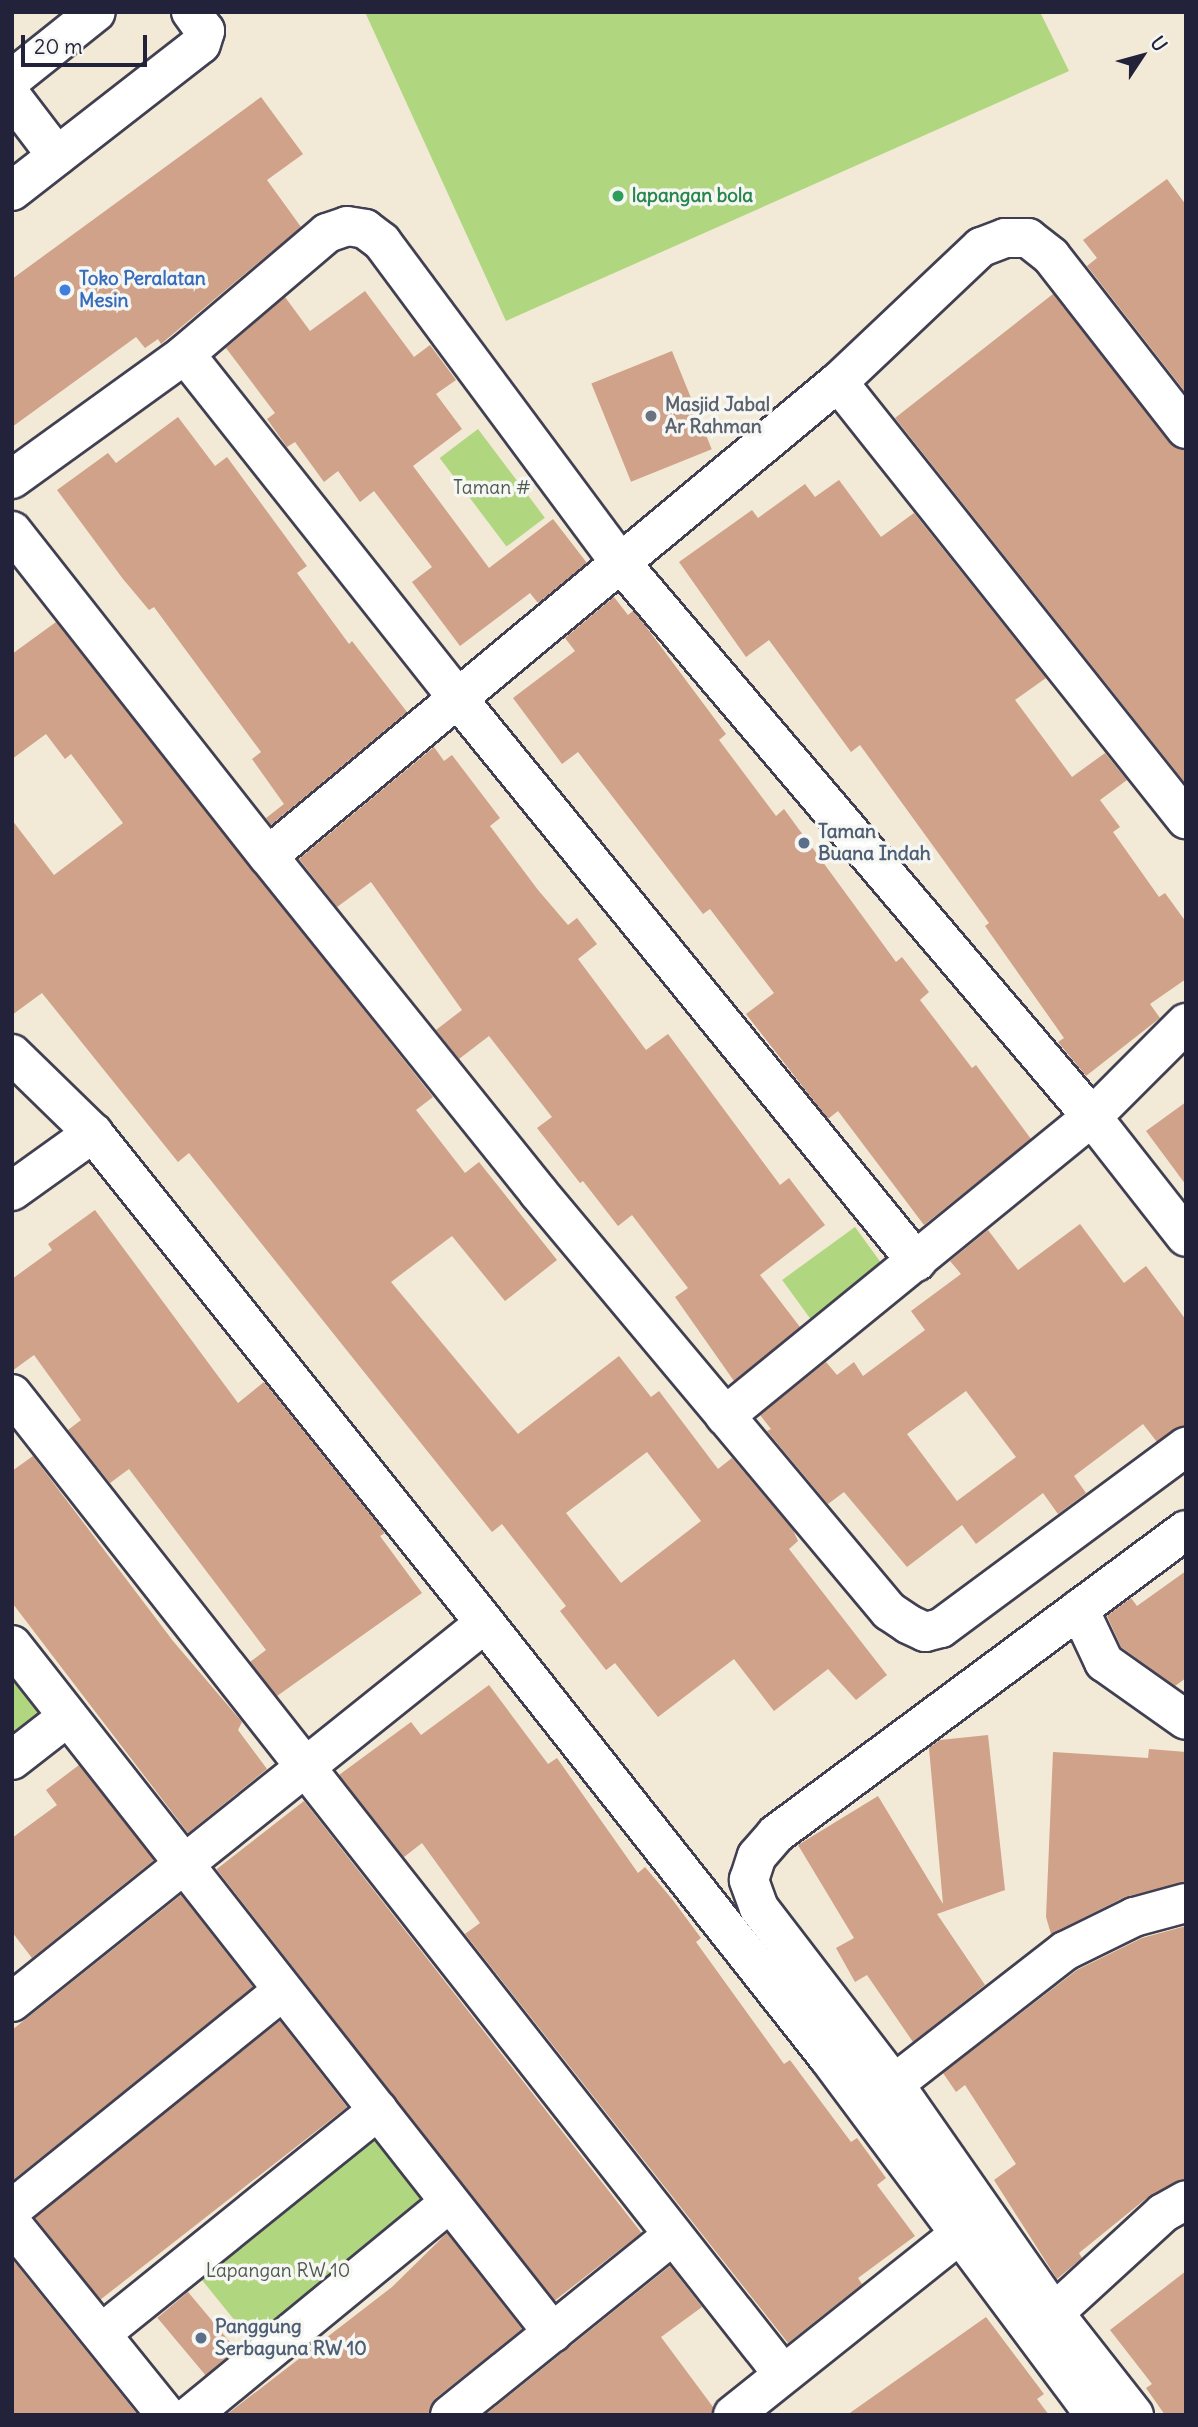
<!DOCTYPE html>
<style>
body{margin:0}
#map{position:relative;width:1198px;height:2427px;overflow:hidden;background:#f2e9d6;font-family:Delius,sans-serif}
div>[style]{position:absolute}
.green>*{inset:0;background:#b0d67f;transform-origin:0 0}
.building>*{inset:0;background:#cfa289;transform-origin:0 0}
.roads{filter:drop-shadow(2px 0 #414052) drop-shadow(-2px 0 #414052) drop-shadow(0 2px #414052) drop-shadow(0 -2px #414052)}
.minor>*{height:38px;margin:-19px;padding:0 19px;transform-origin:19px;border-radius:19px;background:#fff}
.dots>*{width:19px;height:19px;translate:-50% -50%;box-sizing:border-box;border:4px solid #f6f6f2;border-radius:50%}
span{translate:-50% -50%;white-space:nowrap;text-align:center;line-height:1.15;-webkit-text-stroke:7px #f6f6f2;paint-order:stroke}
.leisure-label{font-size:19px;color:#27864d;font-weight:700}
.left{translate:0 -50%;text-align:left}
.shop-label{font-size:19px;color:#366cbe;font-weight:700}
.worship-label{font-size:19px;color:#5b616d;font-weight:700}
.park-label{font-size:19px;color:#4d584f}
.service-label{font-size:19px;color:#4e5e75;font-weight:700}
.frame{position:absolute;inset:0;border:14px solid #22223b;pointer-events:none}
.north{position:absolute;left:1107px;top:21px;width:70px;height:70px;-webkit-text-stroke:5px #f6f6f2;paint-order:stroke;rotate:54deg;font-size:19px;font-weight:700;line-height:28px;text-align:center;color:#22223b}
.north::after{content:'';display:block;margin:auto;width:24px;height:32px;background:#22223b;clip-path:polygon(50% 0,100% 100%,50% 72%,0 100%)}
.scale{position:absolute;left:21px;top:35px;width:126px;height:32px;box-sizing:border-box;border:4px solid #22223b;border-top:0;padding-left:9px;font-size:21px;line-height:24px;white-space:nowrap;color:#22223b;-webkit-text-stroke:5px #f6f6f2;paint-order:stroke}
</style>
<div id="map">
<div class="green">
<div style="clip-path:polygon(365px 12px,1040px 12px,1069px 71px,506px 321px)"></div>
<div style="left:478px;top:429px;width:111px;height:48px;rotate:53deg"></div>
<div style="left:855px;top:1227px;width:60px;height:90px;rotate:54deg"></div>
<div style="clip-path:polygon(12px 1664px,55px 1718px,12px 1752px)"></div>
<div style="left:371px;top:2128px;width:107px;height:227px;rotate:51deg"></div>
</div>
<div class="building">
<div style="clip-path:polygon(261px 97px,303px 154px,267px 180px,301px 227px,161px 344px,158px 339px,145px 348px,136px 337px,12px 427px,12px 279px)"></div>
<div style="clip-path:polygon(1167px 179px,1186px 205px,1186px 393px,1087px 266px,1097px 258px,1083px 240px)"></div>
<div style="clip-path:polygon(365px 291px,414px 357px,430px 345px,456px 380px,436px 394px,462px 429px,413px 466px,489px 568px,553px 519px,587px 563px,538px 603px,530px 593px,460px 646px,412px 582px,432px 567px,374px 491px,360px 502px,338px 471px,324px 482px,295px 442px,287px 447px,267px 419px,275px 413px,226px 348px,285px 297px,310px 331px)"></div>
<div style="clip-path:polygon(1053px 294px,1169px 442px,1186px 450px,1186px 784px,895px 418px)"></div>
<div style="left:672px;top:351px;width:106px;height:87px;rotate:68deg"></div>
<div style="clip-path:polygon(178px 417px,215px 466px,227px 457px,307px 566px,297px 573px,349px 644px,352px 641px,407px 712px,271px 825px,266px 818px,284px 804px,252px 759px,261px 752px,154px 607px,149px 610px,123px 579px,57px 490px,108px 453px,116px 463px)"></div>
<div style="clip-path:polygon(839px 480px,881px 537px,914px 513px,1046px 678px,1015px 700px,1072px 777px,1105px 753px,1127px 780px,1100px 800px,1120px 827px,1113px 832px,1159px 897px,1165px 893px,1186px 922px,1186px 979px,1150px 1004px,1160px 1018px,1086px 1076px,1058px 1042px,1064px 1038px,985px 926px,989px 923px,860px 745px,851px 752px,769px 640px,746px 657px,679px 562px,752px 510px,758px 518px,805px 484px,815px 497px)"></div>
<div style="clip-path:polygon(614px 597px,628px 615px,633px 611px,644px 624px,726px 734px,719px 740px,776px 816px,784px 809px,896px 962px,902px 957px,929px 992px,920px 1000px,972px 1068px,976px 1065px,1031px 1139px,924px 1225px,838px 1111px,828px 1119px,746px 1014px,774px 993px,710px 909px,703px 914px,578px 752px,562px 764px,513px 698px,575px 651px,565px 638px)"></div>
<div style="clip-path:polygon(evenodd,56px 622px,433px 1097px,416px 1110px,465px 1173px,479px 1162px,557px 1260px,505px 1301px,452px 1236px,391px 1282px,518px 1434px,619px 1356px,651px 1397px,659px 1391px,718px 1469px,732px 1458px,793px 1530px,798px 1541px,789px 1549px,887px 1675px,856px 1700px,828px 1669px,774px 1711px,734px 1659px,658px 1717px,615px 1663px,606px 1670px,560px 1611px,566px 1606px,502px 1524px,492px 1532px,189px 1153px,178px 1162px,42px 993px,12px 1015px,12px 820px,54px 875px,123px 823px,71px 754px,65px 759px,46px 734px,12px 759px,12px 654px,56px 622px,647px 1452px,701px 1521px,621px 1583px,566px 1513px,647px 1452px)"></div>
<div style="clip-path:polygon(434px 747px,444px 761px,452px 755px,500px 818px,490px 826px,538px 890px,568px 925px,577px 918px,597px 944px,578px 959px,646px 1050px,668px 1034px,780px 1185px,789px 1178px,825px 1225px,760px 1275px,800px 1327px,734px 1381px,675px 1297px,688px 1288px,632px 1215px,618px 1226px,583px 1181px,580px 1183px,537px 1128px,552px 1117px,489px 1036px,459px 1059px,436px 1030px,462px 1010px,371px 882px,337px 907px,299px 859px)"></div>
<div style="clip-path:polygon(1186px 1102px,1186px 1185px,1146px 1131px)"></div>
<div style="clip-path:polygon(95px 1210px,238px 1403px,264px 1382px,385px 1533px,380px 1536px,422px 1593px,277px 1696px,250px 1662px,266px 1650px,129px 1469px,110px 1483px,68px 1430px,81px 1420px,34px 1355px,12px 1371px,12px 1279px,52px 1250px,48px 1244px)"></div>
<div style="clip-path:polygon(evenodd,1080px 1224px,1124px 1283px,1146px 1266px,1186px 1320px,1186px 1425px,1157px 1442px,1143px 1424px,1074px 1476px,1086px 1493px,1058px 1514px,1043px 1493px,976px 1544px,962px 1525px,907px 1567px,844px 1492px,828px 1504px,767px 1431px,771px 1429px,760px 1415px,826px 1362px,837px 1375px,854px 1362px,863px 1376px,925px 1330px,911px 1311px,961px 1274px,950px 1261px,988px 1230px,1018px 1270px,1080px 1224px,966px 1391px,1016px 1457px,957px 1501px,907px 1434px,966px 1391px)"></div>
<div style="clip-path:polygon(33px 1456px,173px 1641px,242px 1722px,238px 1730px,267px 1769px,188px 1833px,13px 1604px,12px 1471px)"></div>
<div style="clip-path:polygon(1186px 1571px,1186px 1678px,1175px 1686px,1121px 1647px,1107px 1616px,1131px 1598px,1137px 1606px)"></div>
<div style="clip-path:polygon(489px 1685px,548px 1764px,557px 1758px,638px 1873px,645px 1867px,672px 1899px,701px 1938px,696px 1942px,784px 2064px,790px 2060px,851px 2142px,857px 2138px,886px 2178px,877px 2185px,915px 2236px,858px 2278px,862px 2284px,788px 2343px,465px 1934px,480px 1923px,422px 1843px,404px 1857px,339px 1775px,411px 1722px,421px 1735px)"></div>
<div style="clip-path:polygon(988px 1735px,1005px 1890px,937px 1914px,985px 1985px,913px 2042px,867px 1975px,855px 1982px,836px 1948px,854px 1938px,798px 1845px,878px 1796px,943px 1904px,929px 1748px,940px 1740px)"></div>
<div style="clip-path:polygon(1149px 1749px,1186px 1752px,1186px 1882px,1125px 1897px,1051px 1934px,1046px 1917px,1053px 1752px,1148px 1758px)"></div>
<div style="clip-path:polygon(79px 1765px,154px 1860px,32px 1958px,12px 1932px,12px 1838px,57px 1805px,46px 1790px)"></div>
<div style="left:304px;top:1801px;width:548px;height:111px;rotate:52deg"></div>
<div style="clip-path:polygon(181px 1895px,253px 1987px,12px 2181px,12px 2030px)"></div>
<div style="clip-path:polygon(1186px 1926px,1186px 2178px,1148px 2197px,1079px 2253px,1082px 2258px,1057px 2279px,994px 2180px,1016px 2164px,965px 2085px,956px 2092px,943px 2073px,1077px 1970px,1142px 1938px)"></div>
<div style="left:280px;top:2021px;width:109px;height:314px;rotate:52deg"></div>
<div style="clip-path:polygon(447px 2233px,522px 2329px,436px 2398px,429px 2415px,226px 2415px,392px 2287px)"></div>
<div style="clip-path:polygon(12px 2259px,138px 2415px,12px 2415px)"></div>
<div style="clip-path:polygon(670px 2266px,702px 2307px,661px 2337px,713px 2407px,712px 2415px,485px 2415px)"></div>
<div style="clip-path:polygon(1186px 2271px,1186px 2415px,1165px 2415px,1146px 2388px,1152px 2384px,1110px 2330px)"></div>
<div style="left:188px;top:2292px;width:75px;height:40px;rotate:50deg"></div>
<div style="clip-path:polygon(986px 2317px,1044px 2394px,1037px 2399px,1049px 2415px,847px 2415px)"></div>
</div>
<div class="roads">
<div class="minor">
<div style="left:12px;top:79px;width:107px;rotate:-38.6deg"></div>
<div style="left:12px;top:97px;width:74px;rotate:52.7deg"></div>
<div style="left:12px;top:191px;width:239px;rotate:-37.9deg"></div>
<div style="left:201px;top:44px;width:14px;rotate:-73deg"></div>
<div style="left:205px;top:31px;width:24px;rotate:-126deg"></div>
<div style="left:185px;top:354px;width:440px;rotate:51.6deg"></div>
<div style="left:458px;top:699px;width:726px;rotate:50.81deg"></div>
<div style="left:838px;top:382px;width:559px;rotate:51.47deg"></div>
<div style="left:1186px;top:429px;width:219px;rotate:-128deg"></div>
<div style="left:1051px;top:256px;width:29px;rotate:-142deg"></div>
<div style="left:1028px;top:238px;width:23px;rotate:180deg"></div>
<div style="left:1005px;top:238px;width:26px;rotate:159deg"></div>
<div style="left:981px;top:247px;width:197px;rotate:136.6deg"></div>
<div style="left:838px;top:382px;width:741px;rotate:140.25deg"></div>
<div style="left:268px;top:856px;width:431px;rotate:51.2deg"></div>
<div style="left:538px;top:1192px;width:547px;rotate:50.05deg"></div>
<div style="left:889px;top:1611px;width:23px;rotate:34deg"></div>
<div style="left:908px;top:1624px;width:19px;rotate:25deg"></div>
<div style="left:925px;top:1632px;width:16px;rotate:-14deg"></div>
<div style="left:941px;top:1628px;width:305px;rotate:-36.5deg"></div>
<div style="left:12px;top:479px;width:213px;rotate:-35.8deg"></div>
<div style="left:185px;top:354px;width:187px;rotate:-40.4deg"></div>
<div style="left:327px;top:233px;width:21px;rotate:-19deg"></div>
<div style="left:347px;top:226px;width:18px;rotate:9deg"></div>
<div style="left:365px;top:229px;width:21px;rotate:37deg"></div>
<div style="left:382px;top:242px;width:399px;rotate:53.4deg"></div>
<div style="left:620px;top:562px;width:729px;rotate:49.62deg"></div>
<div style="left:1092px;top:1117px;width:152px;rotate:51.9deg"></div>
<div style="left:12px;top:531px;width:414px;rotate:51.8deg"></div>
<div style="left:12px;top:1054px;width:113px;rotate:44.3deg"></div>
<div style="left:93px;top:1133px;width:628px;rotate:51.34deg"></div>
<div style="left:485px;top:1623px;width:553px;rotate:51.68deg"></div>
<div style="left:828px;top:2057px;width:447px;rotate:53.3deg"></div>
<div style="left:12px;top:1191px;width:100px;rotate:-35.6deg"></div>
<div style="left:12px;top:1394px;width:1247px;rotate:51.81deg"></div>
<div style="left:725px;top:1416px;width:473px;rotate:-39.2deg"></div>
<div style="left:1092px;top:1117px;width:133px;rotate:-45deg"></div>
<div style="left:1079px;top:1609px;width:59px;rotate:64.7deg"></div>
<div style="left:1104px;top:1662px;width:100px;rotate:35.3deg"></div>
<div style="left:12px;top:1645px;width:875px;rotate:51.82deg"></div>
<div style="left:12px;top:1760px;width:68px;rotate:-37.9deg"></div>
<div style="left:12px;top:2002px;width:606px;rotate:-38.7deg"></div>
<div style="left:870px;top:2074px;width:26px;rotate:23deg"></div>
<div style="left:894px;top:2084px;width:217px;rotate:-37.9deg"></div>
<div style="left:1065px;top:1951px;width:77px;rotate:-26.2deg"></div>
<div style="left:1134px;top:1917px;width:54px;rotate:-15.1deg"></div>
<div style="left:12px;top:2209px;width:347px;rotate:-38.9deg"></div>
<div style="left:12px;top:2224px;width:245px;rotate:51.1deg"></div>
<div style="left:1028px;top:2307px;width:27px;rotate:13deg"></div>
<div style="left:1054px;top:2313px;width:148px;rotate:-42.5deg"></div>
<div style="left:1163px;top:2213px;width:26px;rotate:-29deg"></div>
<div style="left:102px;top:2333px;width:355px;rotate:-38.9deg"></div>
<div style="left:191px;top:2415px;width:334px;rotate:-39.4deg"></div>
<div style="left:450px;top:2415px;width:285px;rotate:-38.9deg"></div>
<div style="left:733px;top:2415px;width:287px;rotate:-38.6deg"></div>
<div style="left:1134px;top:2415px;width:130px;rotate:-128.1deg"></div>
<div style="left:1054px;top:2313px;width:279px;rotate:-124.9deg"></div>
<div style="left:894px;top:2084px;width:222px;rotate:-127.5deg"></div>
<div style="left:759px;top:1908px;width:30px;rotate:-110deg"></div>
<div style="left:749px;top:1880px;width:25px;rotate:-72deg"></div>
<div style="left:757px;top:1856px;width:29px;rotate:-49deg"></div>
<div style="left:776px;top:1834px;width:510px;rotate:-36.56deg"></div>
</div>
</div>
<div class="dots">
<div style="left:618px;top:196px;background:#2e9e5b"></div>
<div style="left:65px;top:290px;background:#3f7fe0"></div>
<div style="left:651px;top:416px;background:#6b7280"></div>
<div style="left:804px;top:843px;background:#5c6f8a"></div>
<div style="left:201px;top:2338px;background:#5c6f8a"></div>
</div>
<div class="leisure-label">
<span class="left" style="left:632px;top:196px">lapangan bola</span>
</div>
<div class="shop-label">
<span class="left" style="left:79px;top:290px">Toko Peralatan<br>Mesin</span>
</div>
<div class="worship-label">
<span class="left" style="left:665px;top:416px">Masjid Jabal<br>Ar Rahman</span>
</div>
<div class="park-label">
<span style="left:492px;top:488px">Taman #</span>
<span style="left:278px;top:2271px">Lapangan RW 10</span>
</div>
<div class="service-label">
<span class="left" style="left:818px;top:843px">Taman<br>Buana Indah</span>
<span class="left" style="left:215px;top:2338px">Panggung<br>Serbaguna RW 10</span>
</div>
<div class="frame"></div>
<div class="north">U</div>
<div class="scale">20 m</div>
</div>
